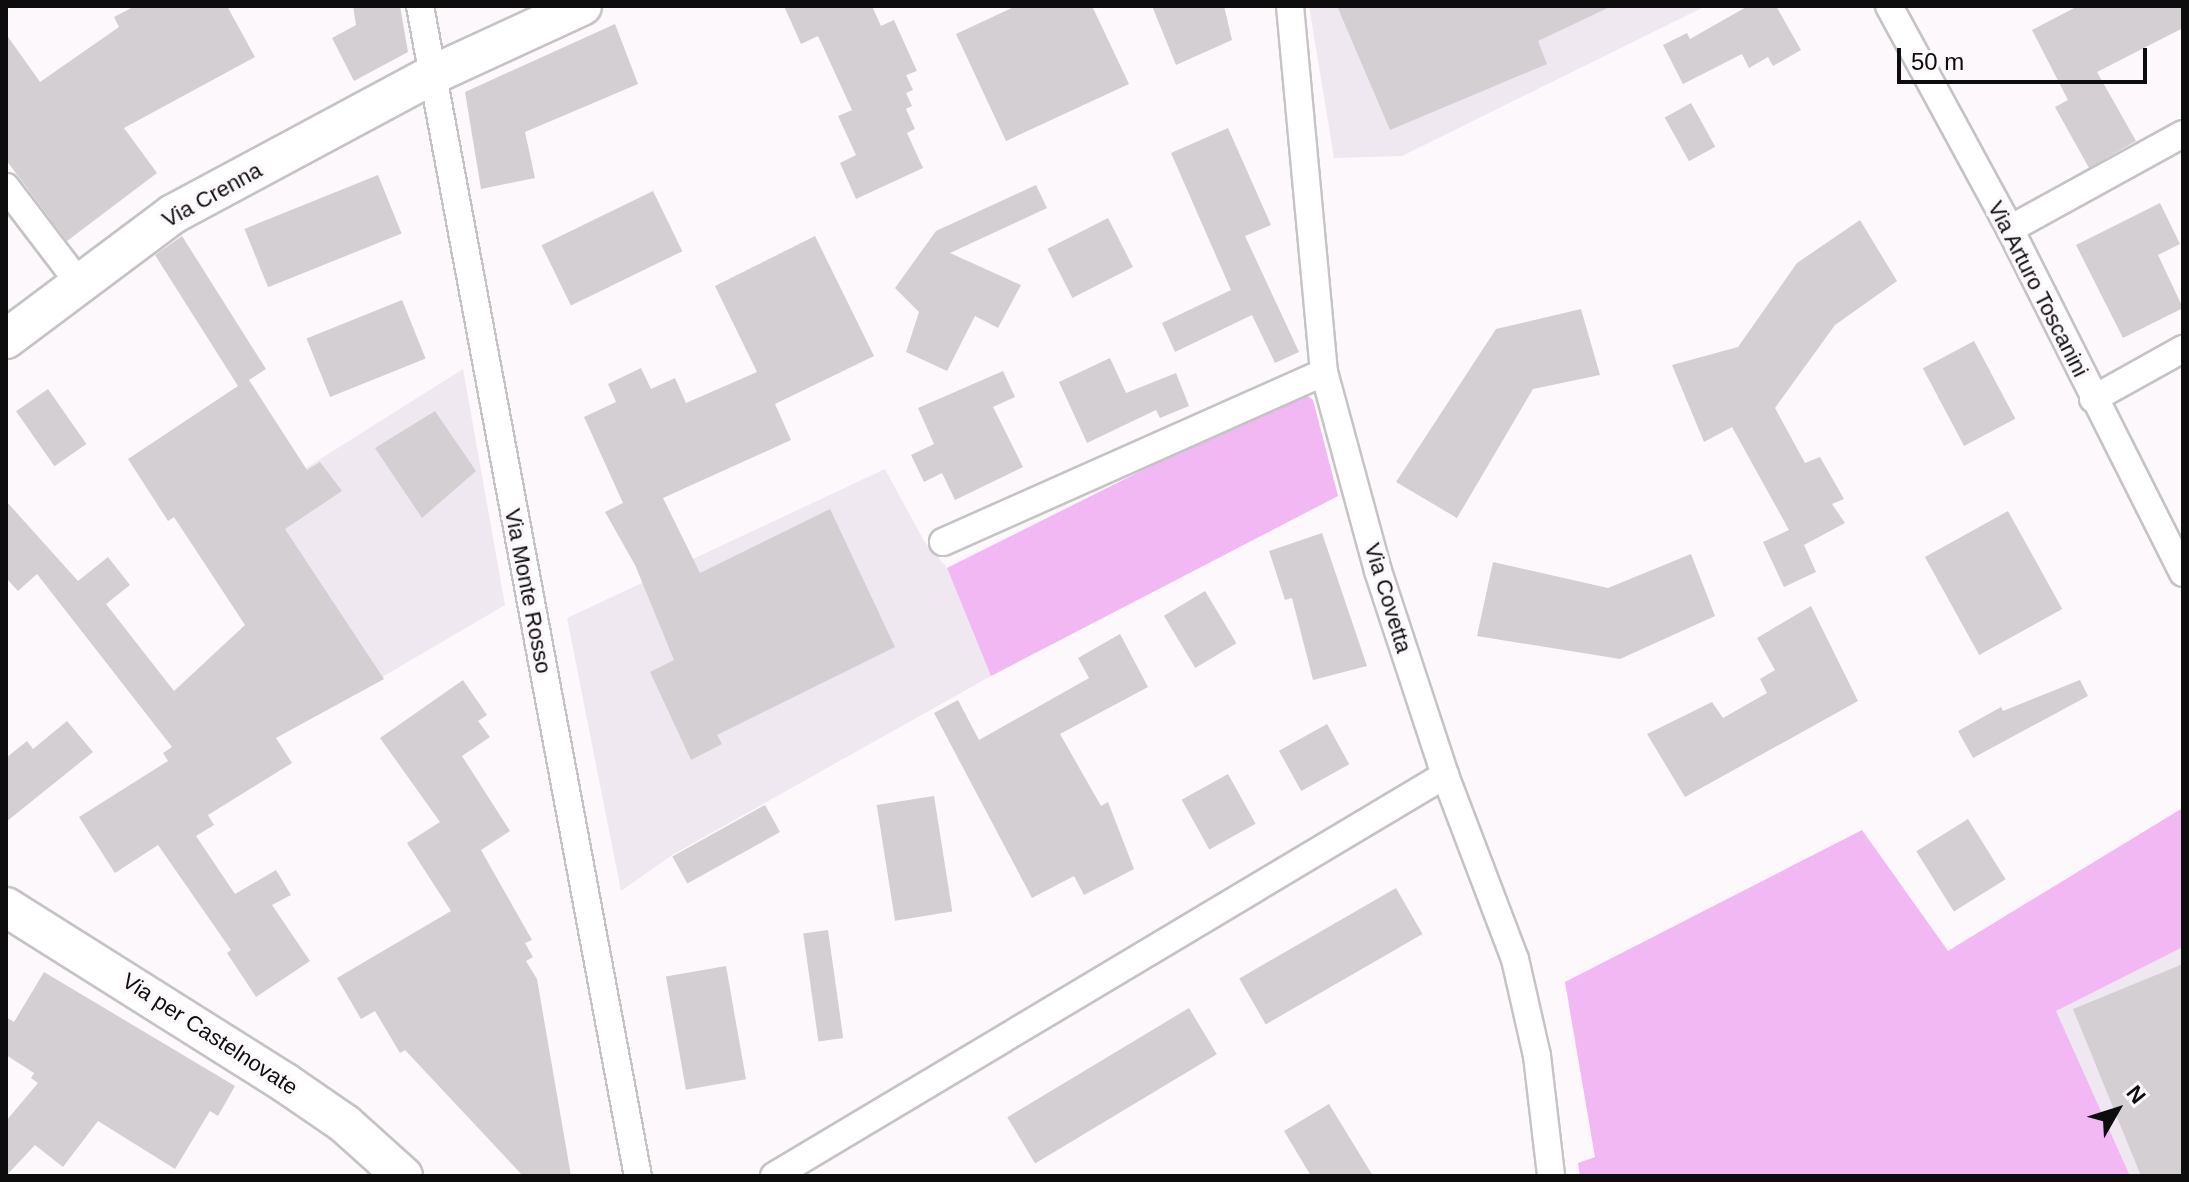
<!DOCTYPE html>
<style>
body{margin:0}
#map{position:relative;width:2189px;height:1182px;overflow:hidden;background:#fcf8fc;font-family:Arial,sans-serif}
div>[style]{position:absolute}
.built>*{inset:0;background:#f0e8f0}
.green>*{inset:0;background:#f1b8f4}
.building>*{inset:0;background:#d3cfd3;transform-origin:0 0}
.roads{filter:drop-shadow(2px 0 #c6c3c6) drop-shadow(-2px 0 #c6c3c6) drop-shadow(0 2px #c6c3c6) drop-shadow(0 -2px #c6c3c6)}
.street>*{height:26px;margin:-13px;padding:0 13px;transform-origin:13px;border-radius:13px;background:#fff}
.secondary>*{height:38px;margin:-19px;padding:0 19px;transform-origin:19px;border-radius:19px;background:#fff}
span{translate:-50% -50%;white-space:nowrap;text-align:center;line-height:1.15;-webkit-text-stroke:7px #fcf8fc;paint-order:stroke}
.street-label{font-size:22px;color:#0e0d0e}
.frame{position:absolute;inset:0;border:8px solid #0e0d0e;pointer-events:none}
.north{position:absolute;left:2077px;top:1070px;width:80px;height:80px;-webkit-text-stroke:6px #fcf8fc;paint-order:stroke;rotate:51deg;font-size:22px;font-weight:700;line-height:32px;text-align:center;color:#0e0d0e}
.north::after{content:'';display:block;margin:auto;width:28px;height:36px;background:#0e0d0e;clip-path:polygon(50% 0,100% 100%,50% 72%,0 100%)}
.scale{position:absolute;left:1897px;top:48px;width:250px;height:36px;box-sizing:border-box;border:4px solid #0e0d0e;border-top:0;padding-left:10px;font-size:24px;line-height:28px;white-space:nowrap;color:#0e0d0e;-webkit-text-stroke:6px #fcf8fc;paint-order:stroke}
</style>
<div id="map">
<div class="built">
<div style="clip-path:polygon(1309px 6px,1706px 6px,1402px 156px,1334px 158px)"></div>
<div style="clip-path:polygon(463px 369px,505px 605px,314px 717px,190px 541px)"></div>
<div style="clip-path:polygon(885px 469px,924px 541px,947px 568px,991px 676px,672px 855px,621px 891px,567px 618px)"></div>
<div style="clip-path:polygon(2183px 947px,2183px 1176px,2130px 1176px,2055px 1011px)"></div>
</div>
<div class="green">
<div style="clip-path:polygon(1301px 391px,1313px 400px,1338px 496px,991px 676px,947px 568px)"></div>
<div style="clip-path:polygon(2181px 809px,2183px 947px,2056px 1011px,2130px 1176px,1580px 1176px,1578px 1163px,1595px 1157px,1565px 982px,1862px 830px,1948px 951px)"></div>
</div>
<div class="building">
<div style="clip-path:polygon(135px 6px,227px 6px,255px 57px,124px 128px,157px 173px,67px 241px,6px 160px,6px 34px,40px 82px,119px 27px,114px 17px)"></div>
<div style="clip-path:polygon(353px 6px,400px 6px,408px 52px,354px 81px,332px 38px,356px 25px)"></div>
<div style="clip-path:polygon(784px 6px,872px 6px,881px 26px,894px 20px,917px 71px,906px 75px,913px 90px,906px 93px,912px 106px,906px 109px,915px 129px,907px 133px,923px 168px,856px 199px,840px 163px,856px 155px,838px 116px,852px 110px,818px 36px,801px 44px)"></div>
<div style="clip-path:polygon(1016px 6px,1092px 6px,1129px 84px,1006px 141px,956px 34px)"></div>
<div style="clip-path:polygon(1152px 6px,1224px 6px,1232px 40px,1176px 65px)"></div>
<div style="clip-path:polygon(1337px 6px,1612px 6px,1538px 41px,1547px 64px,1390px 130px)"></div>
<div style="clip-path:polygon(1748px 6px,1776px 6px,1801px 50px,1773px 66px,1768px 57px,1749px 68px,1742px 54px,1683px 84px,1663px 45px,1687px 33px,1690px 39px)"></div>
<div style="clip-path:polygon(2078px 6px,2183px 6px,2183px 28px,2097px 72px,2136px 141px,2089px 168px,2055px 107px,2068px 100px,2032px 30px)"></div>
<div style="clip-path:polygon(615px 24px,638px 84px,525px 132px,535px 178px,481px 189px,465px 92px)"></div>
<div style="left:1691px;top:103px;width:50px;height:30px;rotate:61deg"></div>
<div style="clip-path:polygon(1228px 128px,1271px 225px,1245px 236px,1299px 352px,1275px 363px,1252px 315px,1175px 352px,1162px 323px,1231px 290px,1171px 153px)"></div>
<div style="left:378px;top:175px;width:63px;height:144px;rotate:68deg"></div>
<div style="clip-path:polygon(1036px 185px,1047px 208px,950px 253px,1021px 285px,998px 328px,975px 316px,947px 371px,906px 352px,919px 312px,895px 288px,936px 231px)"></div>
<div style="left:653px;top:191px;width:67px;height:124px;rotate:64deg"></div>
<div style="clip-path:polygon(2160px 203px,2180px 244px,2158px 255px,2183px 308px,2123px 338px,2076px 245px)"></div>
<div style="left:1108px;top:218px;width:55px;height:68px;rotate:63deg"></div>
<div style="clip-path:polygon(1860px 220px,1897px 281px,1835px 325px,1775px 408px,1805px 463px,1820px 457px,1844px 499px,1832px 504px,1845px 523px,1804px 545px,1816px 572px,1784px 587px,1763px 542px,1789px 530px,1732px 427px,1704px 442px,1672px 365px,1738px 347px,1797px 263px)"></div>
<div style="clip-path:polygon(182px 236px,266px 369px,249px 380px,307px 470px,320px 462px,342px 491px,285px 529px,384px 679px,276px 738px,292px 763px,208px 815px,214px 825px,196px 836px,235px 894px,276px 870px,291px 895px,272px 905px,310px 961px,256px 997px,227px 953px,231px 950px,158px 845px,115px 873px,79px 817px,168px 761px,163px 753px,172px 747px,37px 574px,18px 591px,6px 578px,6px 501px,78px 581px,108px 557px,130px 585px,106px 604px,174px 691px,245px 625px,174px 517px,168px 521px,128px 459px,238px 386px,155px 255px)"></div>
<div style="clip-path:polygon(815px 236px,874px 356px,775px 404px,791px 440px,663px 498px,700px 573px,830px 509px,895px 647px,717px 735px,722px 744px,691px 760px,650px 672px,674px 660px,635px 565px,605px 512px,623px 503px,584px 417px,616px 402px,608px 384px,641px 368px,651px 389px,675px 378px,686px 403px,757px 372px,715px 286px)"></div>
<div style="left:402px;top:300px;width:63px;height:103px;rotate:68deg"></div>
<div style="clip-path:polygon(1581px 309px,1600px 375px,1533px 389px,1457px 518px,1396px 482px,1496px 329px)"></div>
<div style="left:1974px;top:341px;width:88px;height:58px;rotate:62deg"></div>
<div style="clip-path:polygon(1110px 358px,1126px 393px,1176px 373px,1189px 406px,1160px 418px,1156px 410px,1087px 443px,1059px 382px)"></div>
<div style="clip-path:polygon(1003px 371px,1015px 397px,993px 407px,1023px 467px,955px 500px,942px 473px,924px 482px,911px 455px,934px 444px,918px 408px)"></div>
<div style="left:48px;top:389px;width:67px;height:39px;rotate:55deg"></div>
<div style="clip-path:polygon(435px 411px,476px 471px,422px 518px,375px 448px)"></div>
<div style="left:2008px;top:511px;width:112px;height:95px;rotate:61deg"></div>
<div style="clip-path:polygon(1322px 533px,1367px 666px,1313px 680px,1292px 598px,1285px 600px,1269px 551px)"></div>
<div style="clip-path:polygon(1691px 554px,1715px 616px,1620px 659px,1477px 636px,1493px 562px,1608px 588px)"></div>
<div style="left:1205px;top:591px;width:61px;height:48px;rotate:59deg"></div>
<div style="clip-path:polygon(1811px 606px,1858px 701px,1685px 797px,1647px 734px,1712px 702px,1723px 718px,1767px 693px,1760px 679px,1775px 670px,1757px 638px)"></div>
<div style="clip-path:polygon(1120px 634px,1148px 687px,1060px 734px,1101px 806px,1108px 802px,1134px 869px,1084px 895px,1074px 876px,1032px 898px,934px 713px,958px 700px,979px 740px,1089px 678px,1078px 658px)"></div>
<div style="clip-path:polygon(463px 680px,487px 715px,478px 721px,490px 737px,462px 756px,510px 831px,481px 850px,532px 940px,525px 943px,533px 957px,526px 961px,537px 979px,571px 1176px,523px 1176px,405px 1050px,400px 1053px,375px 1011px,361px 1019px,337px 978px,451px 911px,407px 843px,440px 822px,380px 738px)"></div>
<div style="clip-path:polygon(2080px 680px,2088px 696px,1973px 758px,1958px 731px,2001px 707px,2003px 711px)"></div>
<div style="clip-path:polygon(67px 721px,93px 752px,6px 822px,6px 758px,27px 741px,33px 749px)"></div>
<div style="left:1327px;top:724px;width:46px;height:55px;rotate:61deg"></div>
<div style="left:1228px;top:774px;width:57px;height:53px;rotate:61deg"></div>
<div style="left:934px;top:796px;width:117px;height:58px;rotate:81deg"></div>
<div style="left:765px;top:805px;width:31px;height:106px;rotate:61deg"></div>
<div style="left:1968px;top:819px;width:71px;height:61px;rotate:58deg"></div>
<div style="left:1396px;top:888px;width:53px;height:181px;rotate:60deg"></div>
<div style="left:828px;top:930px;width:109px;height:25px;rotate:82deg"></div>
<div style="clip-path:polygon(2183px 964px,2183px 1176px,2141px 1176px,2073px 1009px)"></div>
<div style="left:726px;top:966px;width:115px;height:61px;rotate:80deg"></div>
<div style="clip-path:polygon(44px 972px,235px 1086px,218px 1116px,210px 1111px,175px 1169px,98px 1121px,63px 1167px,35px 1145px,6px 1176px,6px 1121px,38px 1083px,31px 1078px,34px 1073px,6px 1055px,6px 1017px,14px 1022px)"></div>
<div style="left:1189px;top:1008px;width:54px;height:212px;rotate:59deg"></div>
<div style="clip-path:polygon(1329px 1104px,1373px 1176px,1311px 1176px,1284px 1131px)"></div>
</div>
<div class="roads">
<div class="street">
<div style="left:420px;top:6px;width:1190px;rotate:79.45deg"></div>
<div style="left:1290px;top:6px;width:368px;rotate:84.7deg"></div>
<div style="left:1324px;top:372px;width:206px;rotate:74.8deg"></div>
<div style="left:1378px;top:571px;width:215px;rotate:71.8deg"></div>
<div style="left:1445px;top:775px;width:197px;rotate:69.2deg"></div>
<div style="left:1515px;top:959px;width:99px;rotate:77.2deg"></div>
<div style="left:1537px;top:1056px;width:121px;rotate:83.3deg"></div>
<div style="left:1889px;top:6px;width:254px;rotate:61.5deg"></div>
<div style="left:2010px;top:229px;width:385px;rotate:63.3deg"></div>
<div style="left:6px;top:187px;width:122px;rotate:52.7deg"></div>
<div style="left:2010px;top:229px;width:197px;rotate:-28.8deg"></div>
<div style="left:2093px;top:399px;width:103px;rotate:-29.1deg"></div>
<div style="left:943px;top:542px;width:417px;rotate:-24deg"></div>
<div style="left:774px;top:1176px;width:782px;rotate:-30.86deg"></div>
</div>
<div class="secondary">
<div style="left:6px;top:339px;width:209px;rotate:-36.8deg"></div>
<div style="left:173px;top:214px;width:294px;rotate:-28.2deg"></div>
<div style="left:432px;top:75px;width:165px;rotate:-24.7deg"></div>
<div style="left:6px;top:907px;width:328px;rotate:32.2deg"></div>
<div style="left:284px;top:1082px;width:74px;rotate:34.5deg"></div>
<div style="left:345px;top:1124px;width:78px;rotate:41.9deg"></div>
</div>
</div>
<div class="street-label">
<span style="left:212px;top:195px;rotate:-29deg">Via Crenna</span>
<span style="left:2038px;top:289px;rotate:63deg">Via Arturo Toscanini</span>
<span style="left:528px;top:591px;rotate:79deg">Via Monte Rosso</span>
<span style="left:1388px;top:598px;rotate:73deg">Via Covetta</span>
<span style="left:210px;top:1034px;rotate:33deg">Via per Castelnovate</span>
</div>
<div class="frame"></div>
<div class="north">N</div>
<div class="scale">50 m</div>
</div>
